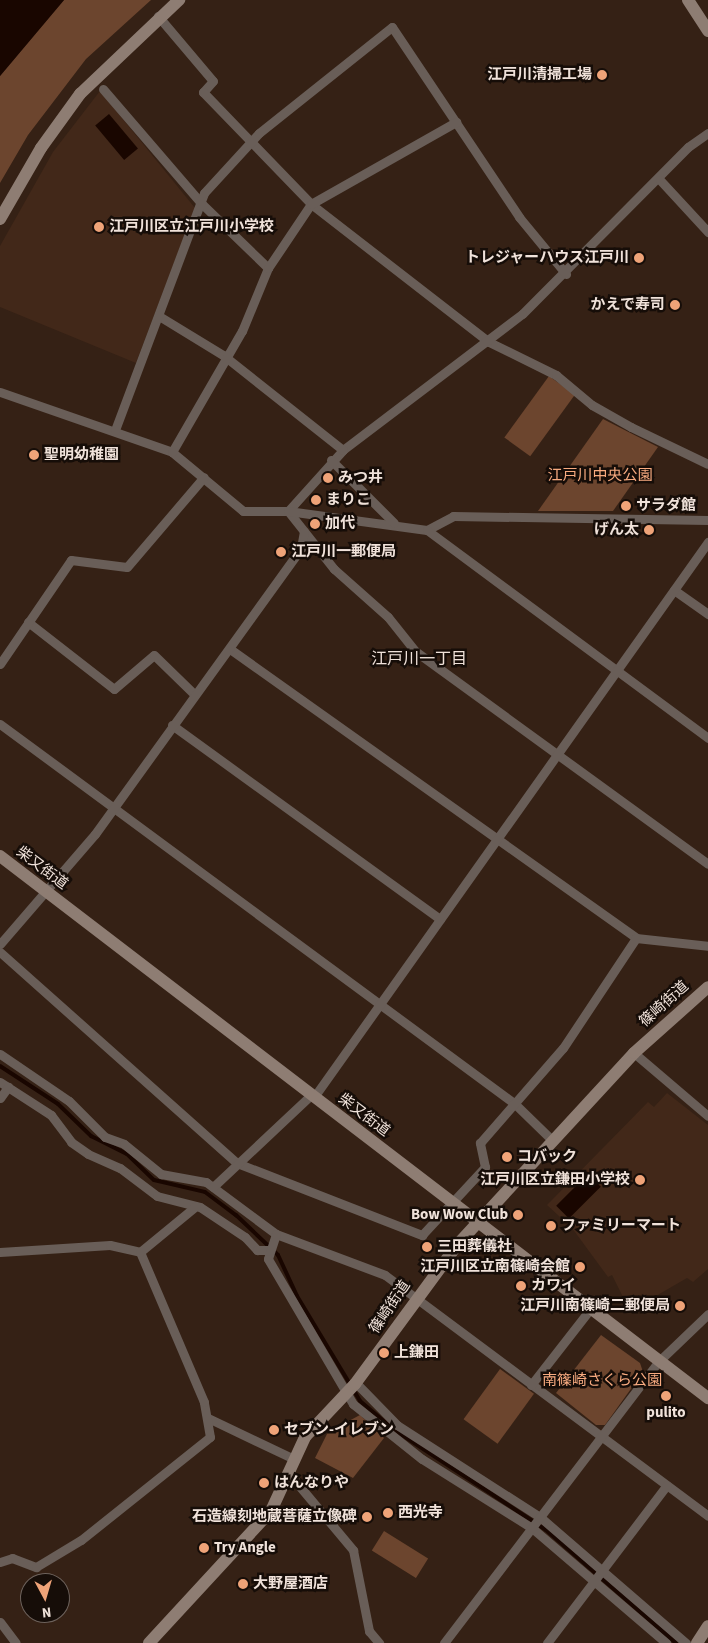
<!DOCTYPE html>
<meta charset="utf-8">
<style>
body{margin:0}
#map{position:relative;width:708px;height:1643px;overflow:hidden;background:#352115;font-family:"Source Sans 3","Noto Sans JP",sans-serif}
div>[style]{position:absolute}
.built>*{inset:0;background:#422819}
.green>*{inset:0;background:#6c452e;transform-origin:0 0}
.water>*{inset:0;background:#190600;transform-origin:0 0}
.stream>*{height:4px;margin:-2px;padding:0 2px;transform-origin:2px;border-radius:2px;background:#190600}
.street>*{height:9px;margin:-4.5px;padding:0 4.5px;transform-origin:4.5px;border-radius:4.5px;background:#695e58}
.secondary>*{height:12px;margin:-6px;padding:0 6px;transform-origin:6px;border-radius:6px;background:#8e7d73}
.dots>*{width:14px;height:14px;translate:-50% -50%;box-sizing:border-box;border:2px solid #160d08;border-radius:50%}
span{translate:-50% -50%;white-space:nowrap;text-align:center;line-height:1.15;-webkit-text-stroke:5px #160d08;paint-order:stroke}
.poi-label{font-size:15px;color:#f0e2da;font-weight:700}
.right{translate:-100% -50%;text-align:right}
.left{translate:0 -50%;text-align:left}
.park-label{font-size:15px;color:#f8ab80}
.street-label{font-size:15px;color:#f0e2da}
.neighbourhood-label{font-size:16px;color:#f0e2da}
.north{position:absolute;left:20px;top:1573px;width:50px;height:50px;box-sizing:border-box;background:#160d08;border:1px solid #6d625c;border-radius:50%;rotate:174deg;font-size:14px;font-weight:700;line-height:20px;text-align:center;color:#f0e2da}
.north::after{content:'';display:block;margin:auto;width:18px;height:22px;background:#efa378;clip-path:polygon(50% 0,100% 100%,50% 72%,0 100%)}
</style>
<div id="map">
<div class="built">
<div style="clip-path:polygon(100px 91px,195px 208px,136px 363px,0 307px,0 246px,53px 152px)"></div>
<div style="clip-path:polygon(667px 1093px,708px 1125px,708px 1269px,693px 1282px,687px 1278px,630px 1311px,612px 1275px,608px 1277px,572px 1228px,547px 1205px,648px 1102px,654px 1107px)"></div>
</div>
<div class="green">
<div style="clip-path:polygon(64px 0,151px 0,86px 59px,28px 135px,0 183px,0 76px)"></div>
<div style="left:549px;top:376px;width:32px;height:76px;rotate:36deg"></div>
<div style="clip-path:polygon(603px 419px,658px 447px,613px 511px,538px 511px)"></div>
<div style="clip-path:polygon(601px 1335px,640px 1363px,643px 1372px,605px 1425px,596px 1425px,556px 1393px)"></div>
<div style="left:500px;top:1369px;width:42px;height:62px;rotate:36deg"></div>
<div style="clip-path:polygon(360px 1415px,384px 1438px,353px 1478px,315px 1458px,328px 1432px)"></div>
<div style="left:384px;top:1531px;width:52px;height:23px;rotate:32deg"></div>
</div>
<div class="water">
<div style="clip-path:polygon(0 0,64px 0,0 76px)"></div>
<div style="left:109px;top:114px;width:45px;height:18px;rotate:50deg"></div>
<div style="left:588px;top:1174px;width:18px;height:45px;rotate:45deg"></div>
</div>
<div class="stream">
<div style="left:0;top:1066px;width:69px;rotate:33.2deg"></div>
<div style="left:58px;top:1104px;width:46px;rotate:44.1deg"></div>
<div style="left:91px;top:1136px;width:40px;rotate:26.6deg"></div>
<div style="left:127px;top:1154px;width:37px;rotate:44deg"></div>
<div style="left:154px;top:1180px;width:52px;rotate:13.2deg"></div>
<div style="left:205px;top:1192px;width:39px;rotate:37deg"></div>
<div style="left:236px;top:1215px;width:58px;rotate:43.6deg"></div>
<div style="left:278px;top:1255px;width:45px;rotate:65.1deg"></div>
<div style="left:297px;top:1296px;width:122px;rotate:59deg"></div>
<div style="left:360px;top:1401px;width:43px;rotate:40.3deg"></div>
<div style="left:393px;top:1429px;width:183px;rotate:33.4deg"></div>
<div style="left:546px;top:1530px;width:172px;rotate:41deg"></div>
</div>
<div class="street">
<div style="left:158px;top:16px;width:85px;rotate:49.8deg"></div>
<div style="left:213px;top:81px;width:15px;rotate:132deg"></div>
<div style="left:203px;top:92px;width:156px;rotate:46deg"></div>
<div style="left:311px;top:204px;width:225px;rotate:37.8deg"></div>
<div style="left:489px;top:342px;width:75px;rotate:26.2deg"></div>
<div style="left:556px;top:375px;width:47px;rotate:39.8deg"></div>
<div style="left:592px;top:405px;width:45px;rotate:29.4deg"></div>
<div style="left:631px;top:427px;width:85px;rotate:25.7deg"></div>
<div style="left:103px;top:89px;width:152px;rotate:49.3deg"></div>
<div style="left:202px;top:204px;width:92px;rotate:44.1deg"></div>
<div style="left:708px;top:133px;width:24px;rotate:145deg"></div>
<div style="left:688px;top:147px;width:235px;rotate:134.8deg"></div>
<div style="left:522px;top:314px;width:225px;rotate:142.8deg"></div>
<div style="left:343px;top:450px;width:82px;rotate:132deg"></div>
<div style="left:288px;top:511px;width:74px;rotate:51.6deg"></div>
<div style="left:334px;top:569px;width:72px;rotate:41.6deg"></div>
<div style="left:388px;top:617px;width:43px;rotate:51.5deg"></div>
<div style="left:415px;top:651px;width:362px;rotate:36deg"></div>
<div style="left:660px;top:180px;width:71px;rotate:47.3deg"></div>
<div style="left:159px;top:316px;width:75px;rotate:31.4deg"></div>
<div style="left:223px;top:355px;width:153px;rotate:38.4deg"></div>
<div style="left:0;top:392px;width:182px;rotate:19.2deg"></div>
<div style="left:172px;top:452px;width:92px;rotate:39.7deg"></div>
<div style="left:243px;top:511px;width:45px"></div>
<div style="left:288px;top:511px;width:140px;rotate:7.8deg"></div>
<div style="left:427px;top:530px;width:30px;rotate:-28deg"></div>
<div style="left:453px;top:516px;width:255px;rotate:0.9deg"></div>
<div style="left:115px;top:430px;width:253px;rotate:-69.4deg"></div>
<div style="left:204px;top:193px;width:81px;rotate:-47.5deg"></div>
<div style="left:259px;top:133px;width:170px;rotate:-38.6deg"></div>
<div style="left:392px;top:27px;width:229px;rotate:56.2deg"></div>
<div style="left:519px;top:217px;width:74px;rotate:50.5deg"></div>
<div style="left:172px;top:452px;width:140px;rotate:-60deg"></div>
<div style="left:242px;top:331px;width:68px;rotate:-67.6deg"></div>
<div style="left:268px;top:268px;width:77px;rotate:-56.1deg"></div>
<div style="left:311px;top:204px;width:167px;rotate:-29.5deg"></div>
<div style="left:331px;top:460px;width:89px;rotate:45deg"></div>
<div style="left:427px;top:530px;width:350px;rotate:36.5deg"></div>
<div style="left:674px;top:590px;width:42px;rotate:35.2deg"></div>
<div style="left:28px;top:622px;width:109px;rotate:37.9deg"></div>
<div style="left:114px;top:689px;width:52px;rotate:-40.4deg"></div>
<div style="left:154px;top:655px;width:57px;rotate:44.3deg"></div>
<div style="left:230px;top:649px;width:498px;rotate:35.4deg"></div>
<div style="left:636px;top:938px;width:72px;rotate:6.3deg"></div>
<div style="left:0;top:664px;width:126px;rotate:-55.7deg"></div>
<div style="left:71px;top:560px;width:56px;rotate:7.1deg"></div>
<div style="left:127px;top:567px;width:118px;rotate:-49.5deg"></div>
<div style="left:0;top:724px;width:640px;rotate:36.42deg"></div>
<div style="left:515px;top:1104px;width:53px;rotate:44.2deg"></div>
<div style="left:172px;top:725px;width:331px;rotate:35.9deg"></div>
<div style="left:0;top:944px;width:145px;rotate:-49.2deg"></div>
<div style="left:95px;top:834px;width:352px;rotate:-54.2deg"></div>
<div style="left:301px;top:548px;width:17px;rotate:-80deg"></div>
<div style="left:0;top:952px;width:317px;rotate:41.7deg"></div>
<div style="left:237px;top:1163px;width:199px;rotate:21.3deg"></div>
<div style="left:422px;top:1235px;width:93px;rotate:-47.2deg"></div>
<div style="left:485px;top:1167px;width:25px;rotate:-102deg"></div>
<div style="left:480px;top:1143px;width:126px;rotate:-48.9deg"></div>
<div style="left:563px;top:1048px;width:132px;rotate:-56.4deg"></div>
<div style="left:634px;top:1053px;width:97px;rotate:40.4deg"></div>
<div style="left:0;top:1054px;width:83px;rotate:34.3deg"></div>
<div style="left:69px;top:1101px;width:51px;rotate:45deg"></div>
<div style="left:105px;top:1137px;width:20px;rotate:20deg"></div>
<div style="left:124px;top:1144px;width:48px;rotate:39deg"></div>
<div style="left:161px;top:1174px;width:46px;rotate:10.1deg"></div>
<div style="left:206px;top:1182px;width:87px;rotate:36.6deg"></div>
<div style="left:276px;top:1234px;width:116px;rotate:20.6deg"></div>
<div style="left:385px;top:1275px;width:403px;rotate:36.7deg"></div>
<div style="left:0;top:1082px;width:61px;rotate:32.9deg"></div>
<div style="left:51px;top:1115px;width:34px;rotate:53deg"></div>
<div style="left:71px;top:1142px;width:21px;rotate:35deg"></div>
<div style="left:88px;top:1154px;width:35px;rotate:24deg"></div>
<div style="left:120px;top:1168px;width:46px;rotate:37.1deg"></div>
<div style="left:157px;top:1196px;width:44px;rotate:14.3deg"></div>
<div style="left:200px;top:1207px;width:54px;rotate:33.7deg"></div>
<div style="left:245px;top:1237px;width:18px;rotate:47deg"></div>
<div style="left:257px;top:1250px;width:11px"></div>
<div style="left:314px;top:1097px;width:681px;rotate:-54.63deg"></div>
<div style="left:0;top:1098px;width:14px;rotate:-54deg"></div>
<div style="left:213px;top:1187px;width:134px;rotate:-43.2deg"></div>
<div style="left:276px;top:1234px;width:26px;rotate:108deg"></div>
<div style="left:268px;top:1259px;width:168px;rotate:59.6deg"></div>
<div style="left:353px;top:1404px;width:88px;rotate:38.6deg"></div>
<div style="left:422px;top:1459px;width:130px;rotate:32.1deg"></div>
<div style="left:532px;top:1528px;width:177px;rotate:40.6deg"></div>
<div style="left:0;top:1252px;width:110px;rotate:-3.6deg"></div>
<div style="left:110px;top:1245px;width:31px;rotate:13deg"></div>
<div style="left:356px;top:1383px;width:59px;rotate:45.7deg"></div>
<div style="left:397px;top:1425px;width:170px;rotate:32.8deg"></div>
<div style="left:540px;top:1517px;width:193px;rotate:40.8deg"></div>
<div style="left:531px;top:1385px;width:98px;rotate:-52.1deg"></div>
<div style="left:208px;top:1418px;width:93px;rotate:25.5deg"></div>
<div style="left:291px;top:1476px;width:97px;rotate:50deg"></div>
<div style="left:353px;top:1550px;width:83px;rotate:78.8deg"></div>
<div style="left:369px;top:1631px;width:16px;rotate:50deg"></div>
<div style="left:0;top:1562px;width:13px;rotate:-18deg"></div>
<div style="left:12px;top:1558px;width:26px;rotate:21deg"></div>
<div style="left:36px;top:1567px;width:52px;rotate:-31deg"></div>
<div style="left:81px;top:1540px;width:165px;rotate:-38.6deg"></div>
<div style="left:210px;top:1437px;width:36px;rotate:-100deg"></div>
<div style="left:204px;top:1402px;width:163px;rotate:-113.1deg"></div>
<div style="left:140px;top:1252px;width:72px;rotate:-39.4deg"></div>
<div style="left:0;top:1622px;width:26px;rotate:53deg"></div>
<div style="left:444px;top:1643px;width:355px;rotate:-52.7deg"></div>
<div style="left:659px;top:1361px;width:68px;rotate:-43.8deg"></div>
<div style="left:547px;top:1643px;width:198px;rotate:-52.8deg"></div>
</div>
<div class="secondary">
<div style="left:688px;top:0;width:37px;rotate:57deg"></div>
<div style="left:0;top:219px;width:82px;rotate:-60deg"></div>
<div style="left:41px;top:148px;width:67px;rotate:-54.2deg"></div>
<div style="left:80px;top:94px;width:137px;rotate:-43.5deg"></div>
<div style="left:0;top:856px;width:892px;rotate:37.44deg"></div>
<div style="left:149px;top:1643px;width:180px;rotate:-47.3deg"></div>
<div style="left:271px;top:1511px;width:81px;rotate:-65.3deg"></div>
<div style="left:305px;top:1437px;width:73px;rotate:-46.7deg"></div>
<div style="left:355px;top:1384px;width:172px;rotate:-53.7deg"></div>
<div style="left:457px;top:1245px;width:261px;rotate:-47.3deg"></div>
<div style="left:634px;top:1053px;width:99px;rotate:-41.7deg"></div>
<div style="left:697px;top:1643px;width:20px;rotate:-57deg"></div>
</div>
<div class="dots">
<div style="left:602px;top:75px;background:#efa378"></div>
<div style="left:99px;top:227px;background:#efa378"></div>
<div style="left:639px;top:258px;background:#efa378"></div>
<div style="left:675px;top:305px;background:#efa378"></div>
<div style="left:34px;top:455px;background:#efa378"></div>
<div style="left:328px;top:478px;background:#efa378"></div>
<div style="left:316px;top:500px;background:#efa378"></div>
<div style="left:626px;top:506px;background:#efa378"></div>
<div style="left:315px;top:524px;background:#efa378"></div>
<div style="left:649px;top:530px;background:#efa378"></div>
<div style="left:281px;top:552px;background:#efa378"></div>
<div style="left:507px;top:1157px;background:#efa378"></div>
<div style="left:640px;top:1180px;background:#efa378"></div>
<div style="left:518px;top:1215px;background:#efa378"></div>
<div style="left:551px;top:1226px;background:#efa378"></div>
<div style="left:427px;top:1247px;background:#efa378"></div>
<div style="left:580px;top:1267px;background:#efa378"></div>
<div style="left:521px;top:1286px;background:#efa378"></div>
<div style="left:680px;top:1306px;background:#efa378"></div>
<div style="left:384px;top:1353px;background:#efa378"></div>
<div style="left:666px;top:1396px;background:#efa378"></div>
<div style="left:274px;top:1430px;background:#efa378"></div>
<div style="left:264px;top:1483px;background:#efa378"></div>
<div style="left:388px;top:1513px;background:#efa378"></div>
<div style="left:367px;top:1517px;background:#efa378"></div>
<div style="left:204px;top:1548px;background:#efa378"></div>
<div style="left:243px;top:1584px;background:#efa378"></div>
</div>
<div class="poi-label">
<span class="right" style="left:592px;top:75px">江戸川清掃工場</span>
<span class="left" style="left:109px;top:227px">江戸川区立江戸川小学校</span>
<span class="right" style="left:629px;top:258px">トレジャーハウス江戸川</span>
<span class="right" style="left:665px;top:305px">かえで寿司</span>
<span class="left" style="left:44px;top:455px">聖明幼稚園</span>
<span class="left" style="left:338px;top:478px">みつ井</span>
<span class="left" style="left:326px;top:500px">まりこ</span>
<span class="left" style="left:636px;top:506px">サラダ館</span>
<span class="left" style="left:325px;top:524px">加代</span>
<span class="right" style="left:639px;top:530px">げん太</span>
<span class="left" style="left:291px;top:552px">江戸川一郵便局</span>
<span class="left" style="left:517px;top:1157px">コバック</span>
<span class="right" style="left:630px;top:1180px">江戸川区立鎌田小学校</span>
<span class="right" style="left:508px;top:1215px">Bow Wow Club</span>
<span class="left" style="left:561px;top:1226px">ファミリーマート</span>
<span class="left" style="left:437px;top:1247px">三田葬儀社</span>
<span class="right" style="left:570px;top:1267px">江戸川区立南篠崎会館</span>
<span class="left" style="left:531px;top:1286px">カワイ</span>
<span class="right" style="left:670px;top:1306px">江戸川南篠崎二郵便局</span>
<span class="left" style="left:394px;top:1353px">上鎌田</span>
<span style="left:666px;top:1413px">pulito</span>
<span class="left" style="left:284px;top:1430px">セブン-イレブン</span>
<span class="left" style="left:274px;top:1483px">はんなりや</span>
<span class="left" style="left:398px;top:1513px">西光寺</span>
<span class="right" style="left:357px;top:1517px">石造線刻地蔵菩薩立像碑</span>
<span class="left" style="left:214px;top:1548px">Try Angle</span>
<span class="left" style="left:253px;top:1584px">大野屋酒店</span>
</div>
<div class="park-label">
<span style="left:600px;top:476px">江戸川中央公園</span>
<span style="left:602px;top:1381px">南篠崎さくら公園</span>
</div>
<div class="street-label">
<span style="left:42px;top:868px;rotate:37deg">柴又街道</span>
<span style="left:664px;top:1004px;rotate:-42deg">篠崎街道</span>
<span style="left:364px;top:1115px;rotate:37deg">柴又街道</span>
<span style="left:390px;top:1307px;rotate:-56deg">篠崎街道</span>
</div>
<div class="neighbourhood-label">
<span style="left:419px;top:659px">江戸川一丁目</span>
</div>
<div class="north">N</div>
</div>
